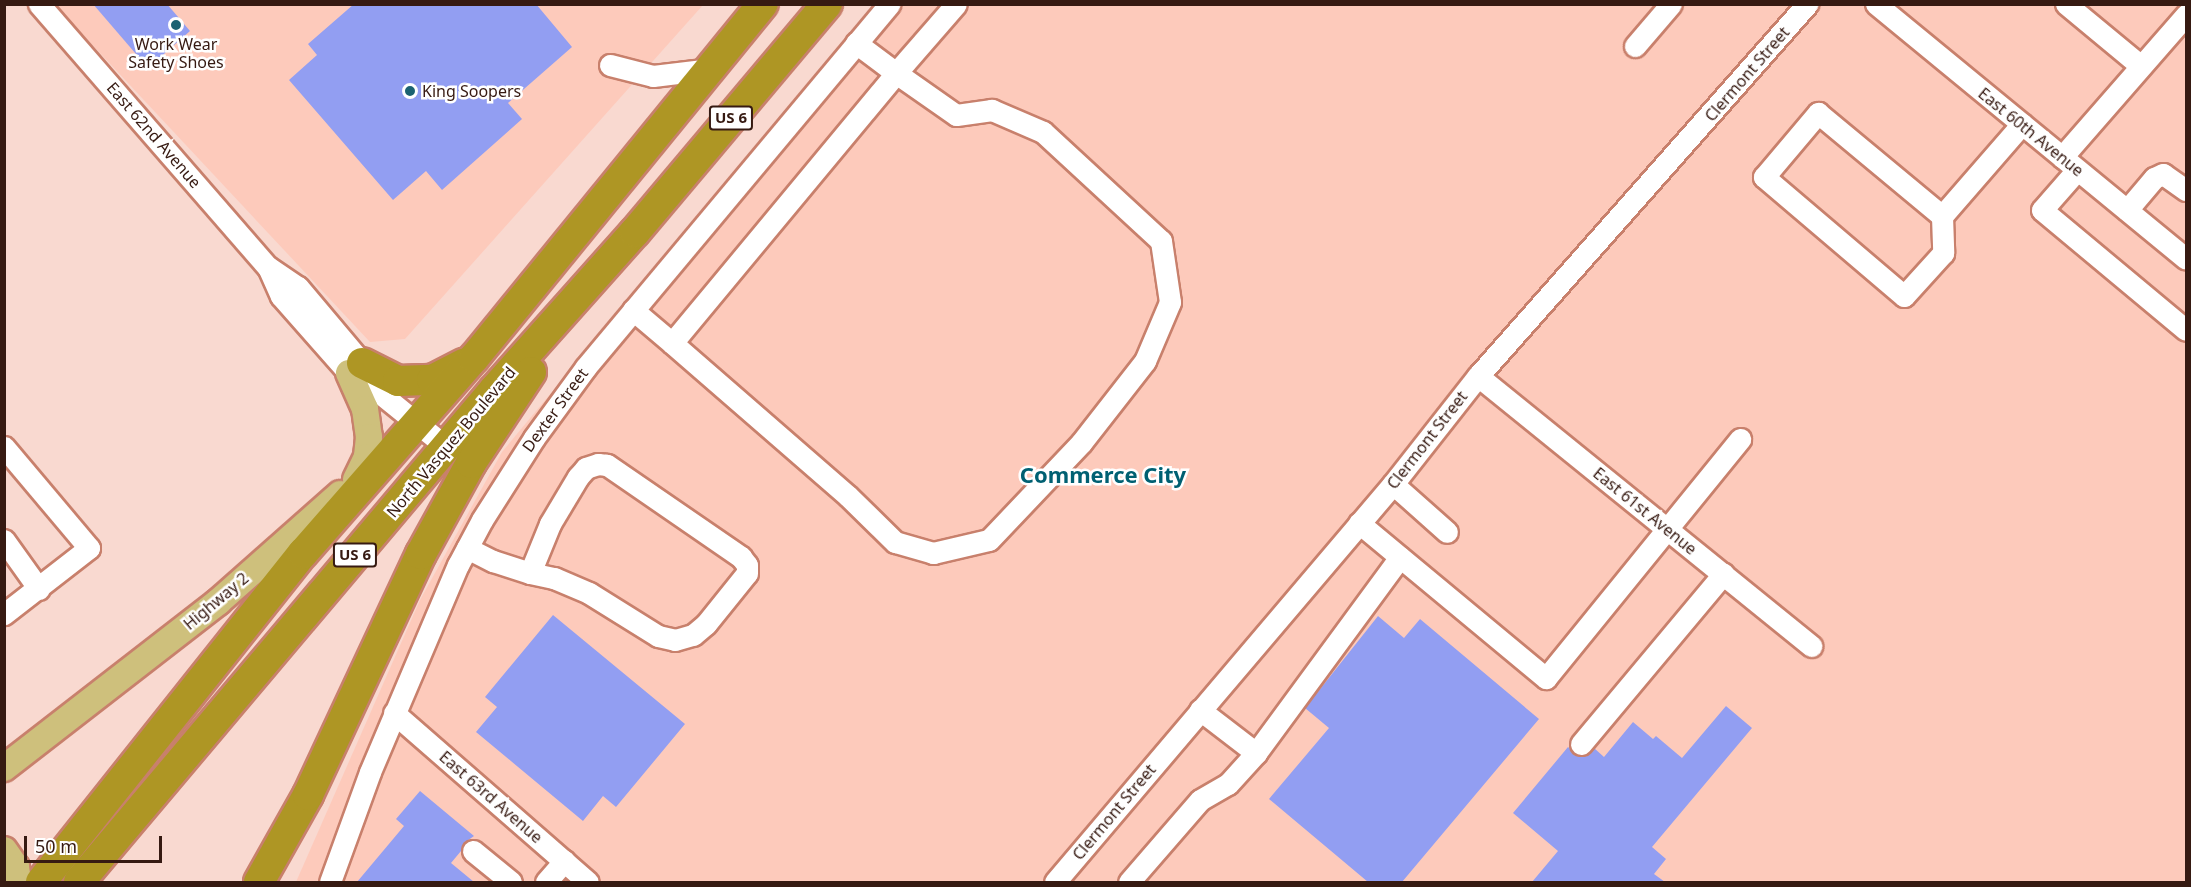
<!DOCTYPE html>
<style>
body{margin:0}
#map{position:relative;width:2191px;height:887px;overflow:hidden;background:#f9d9d0;font-family:"Noto Sans",sans-serif}
div>[style]{position:absolute}
.built>*{inset:0;background:#fdcabb}
.building>*{inset:0;background:#929ef2}
.roads{filter:drop-shadow(2px 0 #c8806c) drop-shadow(-2px 0 #c8806c) drop-shadow(0 2px #c8806c) drop-shadow(0 -2px #c8806c)}
.minor>*{height:21px;margin:-10.5px;padding:0 10.5px;transform-origin:10.5px;border-radius:10.5px;background:#fff}
.major>*{height:26px;margin:-13px;padding:0 13px;transform-origin:13px;border-radius:13px;background:#cec07c}
.highway>*{height:30px;margin:-15px;padding:0 15px;transform-origin:15px;border-radius:15px;background:#ae9624}
.dots>*{width:16px;height:16px;translate:-50% -50%;box-sizing:border-box;border:3px solid #fff;border-radius:50%}
span{translate:-50% -50%;white-space:nowrap;text-align:center;line-height:1.15;-webkit-text-stroke:5px #fff;paint-order:stroke}
.shield-label span{padding:2px 4px;background:#fff;border:2px solid;border-radius:4px;-webkit-text-stroke-width:0}
.shield-label{font-size:15px;color:#361a12;font-weight:700}
.poi-label{font-size:16px;color:#361a12}
.left{translate:0 -50%;text-align:left}
.street-label{font-size:16px;color:#361a12}
.district-label{font-size:22px;color:#006072;font-weight:700}
.frame{position:absolute;inset:0;border:6px solid #361a12;pointer-events:none}
.scale{position:absolute;left:24px;top:836px;width:138px;height:27px;box-sizing:border-box;border:3px solid #361a12;border-top:0;padding-left:8px;font-size:18px;line-height:21px;white-space:nowrap;color:#361a12;-webkit-text-stroke:4px #fff;paint-order:stroke}
</style>
<div id="map">
<div class="built">
<div style="clip-path:polygon(55px 5px,703px 5px,405px 339px,370px 342px)"></div>
<div style="clip-path:polygon(874px 5px,2186px 5px,2186px 882px,296px 882px,420px 600px,502px 452px)"></div>
</div>
<div class="building">
<div style="clip-path:polygon(93px 4px,167px 4px,190px 31px,148px 68px)"></div>
<div style="clip-path:polygon(354px 4px,536px 4px,572px 47px,508px 103px,522px 119px,442px 190px,426px 171px,393px 200px,289px 80px,317px 55px,308px 44px)"></div>
<div style="clip-path:polygon(553px 615px,685px 724px,616px 807px,603px 796px,583px 821px,476px 732px,497px 707px,485px 697px)"></div>
<div style="clip-path:polygon(1378px 616px,1404px 638px,1420px 619px,1539px 719px,1402px 882px,1368px 882px,1269px 799px,1329px 728px,1305px 708px)"></div>
<div style="clip-path:polygon(1726px 706px,1752px 728px,1652px 847px,1666px 859px,1654px 874px,1665px 882px,1532px 882px,1558px 851px,1513px 813px,1568px 747px,1579px 757px,1586px 756px,1594px 748px,1604px 757px,1633px 722px,1653px 739px,1656px 736px,1682px 758px)"></div>
<div style="clip-path:polygon(420px 791px,474px 836px,464px 843px,461px 851px,451px 863px,474px 882px,357px 882px,404px 826px,396px 819px)"></div>
</div>
<div class="roads">
<div class="minor">
<div style="left:39px;top:4px;width:349px;rotate:49deg"></div>
<div style="left:268px;top:267px;width:36px;rotate:34deg"></div>
<div style="left:298px;top:287px;width:99px;rotate:49.9deg"></div>
<div style="left:362px;top:363px;width:23px;rotate:70deg"></div>
<div style="left:1876px;top:4px;width:401px;rotate:39.4deg"></div>
<div style="left:2066px;top:4px;width:97px;rotate:39.6deg"></div>
<div style="left:1635px;top:46px;width:55px;rotate:-49.4deg"></div>
<div style="left:610px;top:65px;width:44px;rotate:14.3deg"></div>
<div style="left:653px;top:76px;width:57px;rotate:-7deg"></div>
<div style="left:2062px;top:157px;width:189px;rotate:-48.9deg"></div>
<div style="left:2077px;top:170px;width:53px;rotate:131.2deg"></div>
<div style="left:2042px;top:210px;width:187px;rotate:39.8deg"></div>
<div style="left:2127px;top:210px;width:42px;rotate:-49.8deg"></div>
<div style="left:2154px;top:178px;width:10px;rotate:-24deg"></div>
<div style="left:2163px;top:174px;width:28px;rotate:35deg"></div>
<div style="left:1942px;top:216px;width:37px;rotate:88deg"></div>
<div style="left:1943px;top:253px;width:58px;rotate:132.2deg"></div>
<div style="left:1904px;top:296px;width:184px;rotate:-139.6deg"></div>
<div style="left:1764px;top:177px;width:84px;rotate:-49.8deg"></div>
<div style="left:1818px;top:113px;width:161px;rotate:39.7deg"></div>
<div style="left:1942px;top:216px;width:122px;rotate:-49deg"></div>
<div style="left:268px;top:267px;width:32px;rotate:66deg"></div>
<div style="left:281px;top:296px;width:103px;rotate:48.6deg"></div>
<div style="left:349px;top:373px;width:24px;rotate:30deg"></div>
<div style="left:370px;top:385px;width:82px;rotate:39.1deg"></div>
<div style="left:633px;top:310px;width:51px;rotate:40.2deg"></div>
<div style="left:672px;top:343px;width:351px;rotate:-50.3deg"></div>
<div style="left:896px;top:73px;width:50px;rotate:-143.1deg"></div>
<div style="left:672px;top:343px;width:233px;rotate:41deg"></div>
<div style="left:848px;top:496px;width:66px;rotate:44.4deg"></div>
<div style="left:895px;top:542px;width:40px;rotate:16deg"></div>
<div style="left:933px;top:553px;width:57px;rotate:-13.1deg"></div>
<div style="left:989px;top:540px;width:134px;rotate:-46.5deg"></div>
<div style="left:1081px;top:443px;width:104px;rotate:-52deg"></div>
<div style="left:1145px;top:361px;width:64px;rotate:-67deg"></div>
<div style="left:1170px;top:302px;width:62px;rotate:-98.4deg"></div>
<div style="left:1161px;top:241px;width:161px;rotate:-137.3deg"></div>
<div style="left:1043px;top:132px;width:56px;rotate:-156.7deg"></div>
<div style="left:992px;top:110px;width:36px;rotate:172deg"></div>
<div style="left:956px;top:115px;width:73px;rotate:-145deg"></div>
<div style="left:896px;top:73px;width:91px;rotate:-49deg"></div>
<div style="left:1478px;top:376px;width:429px;rotate:39deg"></div>
<div style="left:4px;top:447px;width:132px;rotate:49.9deg"></div>
<div style="left:89px;top:548px;width:108px;rotate:142.2deg"></div>
<div style="left:1393px;top:484px;width:72px;rotate:41.6deg"></div>
<div style="left:1359px;top:523px;width:243px;rotate:39.7deg"></div>
<div style="left:1546px;top:678px;width:308px;rotate:-50.9deg"></div>
<div style="left:4px;top:540px;width:60px;rotate:54.5deg"></div>
<div style="left:467px;top:548px;width:29px;rotate:27deg"></div>
<div style="left:493px;top:561px;width:39px;rotate:18deg"></div>
<div style="left:530px;top:573px;width:25px;rotate:12deg"></div>
<div style="left:554px;top:578px;width:38px;rotate:23deg"></div>
<div style="left:589px;top:593px;width:81px;rotate:31.9deg"></div>
<div style="left:658px;top:636px;width:17px;rotate:13deg"></div>
<div style="left:675px;top:640px;width:19px;rotate:-16deg"></div>
<div style="left:693px;top:635px;width:17px;rotate:-40deg"></div>
<div style="left:706px;top:624px;width:65px;rotate:-51.2deg"></div>
<div style="left:747px;top:573px;width:8px;rotate:-90deg"></div>
<div style="left:747px;top:565px;width:10px;rotate:-127deg"></div>
<div style="left:741px;top:557px;width:163px;rotate:-145.5deg"></div>
<div style="left:607px;top:465px;width:9px;rotate:-174deg"></div>
<div style="left:598px;top:464px;width:13px;rotate:162deg"></div>
<div style="left:586px;top:468px;width:12px;rotate:132deg"></div>
<div style="left:578px;top:477px;width:55px;rotate:120.8deg"></div>
<div style="left:550px;top:524px;width:53px;rotate:112.2deg"></div>
<div style="left:1200px;top:710px;width:71px;rotate:37.5deg"></div>
<div style="left:1256px;top:753px;width:243px;rotate:-53.7deg"></div>
<div style="left:394px;top:713px;width:257px;rotate:41.1deg"></div>
<div style="left:1581px;top:744px;width:222px;rotate:-50.1deg"></div>
<div style="left:473px;top:851px;width:49px;rotate:39.2deg"></div>
<div style="left:330px;top:882px;width:117px;rotate:-70deg"></div>
<div style="left:370px;top:772px;width:225px;rotate:-67deg"></div>
<div style="left:458px;top:565px;width:51px;rotate:-61.9deg"></div>
<div style="left:482px;top:520px;width:97px;rotate:-57.6deg"></div>
<div style="left:534px;top:438px;width:88px;rotate:-53.8deg"></div>
<div style="left:586px;top:367px;width:473px;rotate:-50.1deg"></div>
<div style="left:546px;top:882px;width:28px;rotate:-49deg"></div>
<div style="left:1055px;top:882px;width:522px;rotate:-49.66deg"></div>
<div style="left:1393px;top:484px;width:137px;rotate:-51.8deg"></div>
<div style="left:1478px;top:376px;width:497px;rotate:-48.5deg"></div>
<div style="left:1129px;top:882px;width:108px;rotate:-49.1deg"></div>
<div style="left:1200px;top:800px;width:32px;rotate:-30deg"></div>
<div style="left:1228px;top:784px;width:42px;rotate:-47.9deg"></div>
</div>
<div class="major">
<div style="left:349px;top:373px;width:39px;rotate:66deg"></div>
<div style="left:365px;top:409px;width:28px;rotate:82deg"></div>
<div style="left:369px;top:437px;width:20px;rotate:96deg"></div>
<div style="left:367px;top:457px;width:25px;rotate:116deg"></div>
<div style="left:4px;top:768px;width:271px;rotate:-37.8deg"></div>
<div style="left:218px;top:602px;width:163px;rotate:-41.5deg"></div>
<div style="left:4px;top:850px;width:21px;rotate:55deg"></div>
<div style="left:16px;top:867px;width:15px;rotate:82deg"></div>
</div>
<div class="highway">
<div style="left:362px;top:363px;width:40px;rotate:26.6deg"></div>
<div style="left:398px;top:381px;width:34px;rotate:-2deg"></div>
<div style="left:432px;top:380px;width:36px;rotate:-27deg"></div>
<div style="left:41px;top:882px;width:421px;rotate:-51.5deg"></div>
<div style="left:303px;top:553px;width:259px;rotate:-48.8deg"></div>
<div style="left:474px;top:358px;width:457px;rotate:-50.8deg"></div>
<div style="left:79px;top:882px;width:644px;rotate:-49.85deg"></div>
<div style="left:494px;top:390px;width:212px;rotate:-48.3deg"></div>
<div style="left:635px;top:232px;width:298px;rotate:-49.9deg"></div>
<div style="left:259px;top:882px;width:100px;rotate:-60.6deg"></div>
<div style="left:308px;top:795px;width:266px;rotate:-64.9deg"></div>
<div style="left:421px;top:554px;width:104px;rotate:-61.2deg"></div>
<div style="left:471px;top:463px;width:109px;rotate:-56.6deg"></div>
</div>
</div>
<div class="dots">
<div style="left:176px;top:25px;background:#1b6272"></div>
<div style="left:410px;top:91px;background:#1b6272"></div>
</div>
<div class="shield-label">
<span style="left:731px;top:118px">US 6</span>
<span style="left:355px;top:555px">US 6</span>
</div>
<div class="poi-label">
<span style="left:176px;top:53px">Work Wear<br>Safety Shoes</span>
<span class="left" style="left:422px;top:91px">King Soopers</span>
</div>
<div class="street-label">
<span style="left:1747px;top:74px;rotate:-49deg">Clermont Street</span>
<span style="left:2031px;top:132px;rotate:39deg">East 60th Avenue</span>
<span style="left:154px;top:135px;rotate:49deg">East 62nd Avenue</span>
<span style="left:555px;top:410px;rotate:-54deg">Dexter Street</span>
<span style="left:1427px;top:440px;rotate:-52deg">Clermont Street</span>
<span style="left:451px;top:442px;rotate:-50deg">North Vasquez Boulevard</span>
<span style="left:1645px;top:511px;rotate:39deg">East 61st Avenue</span>
<span style="left:216px;top:601px;rotate:-40deg">Highway 2</span>
<span style="left:491px;top:797px;rotate:41deg">East 63rd Avenue</span>
<span style="left:1114px;top:812px;rotate:-50deg">Clermont Street</span>
</div>
<div class="district-label">
<span style="left:1103px;top:475px">Commerce City</span>
</div>
<div class="frame"></div>
<div class="scale">50 m</div>
</div>
